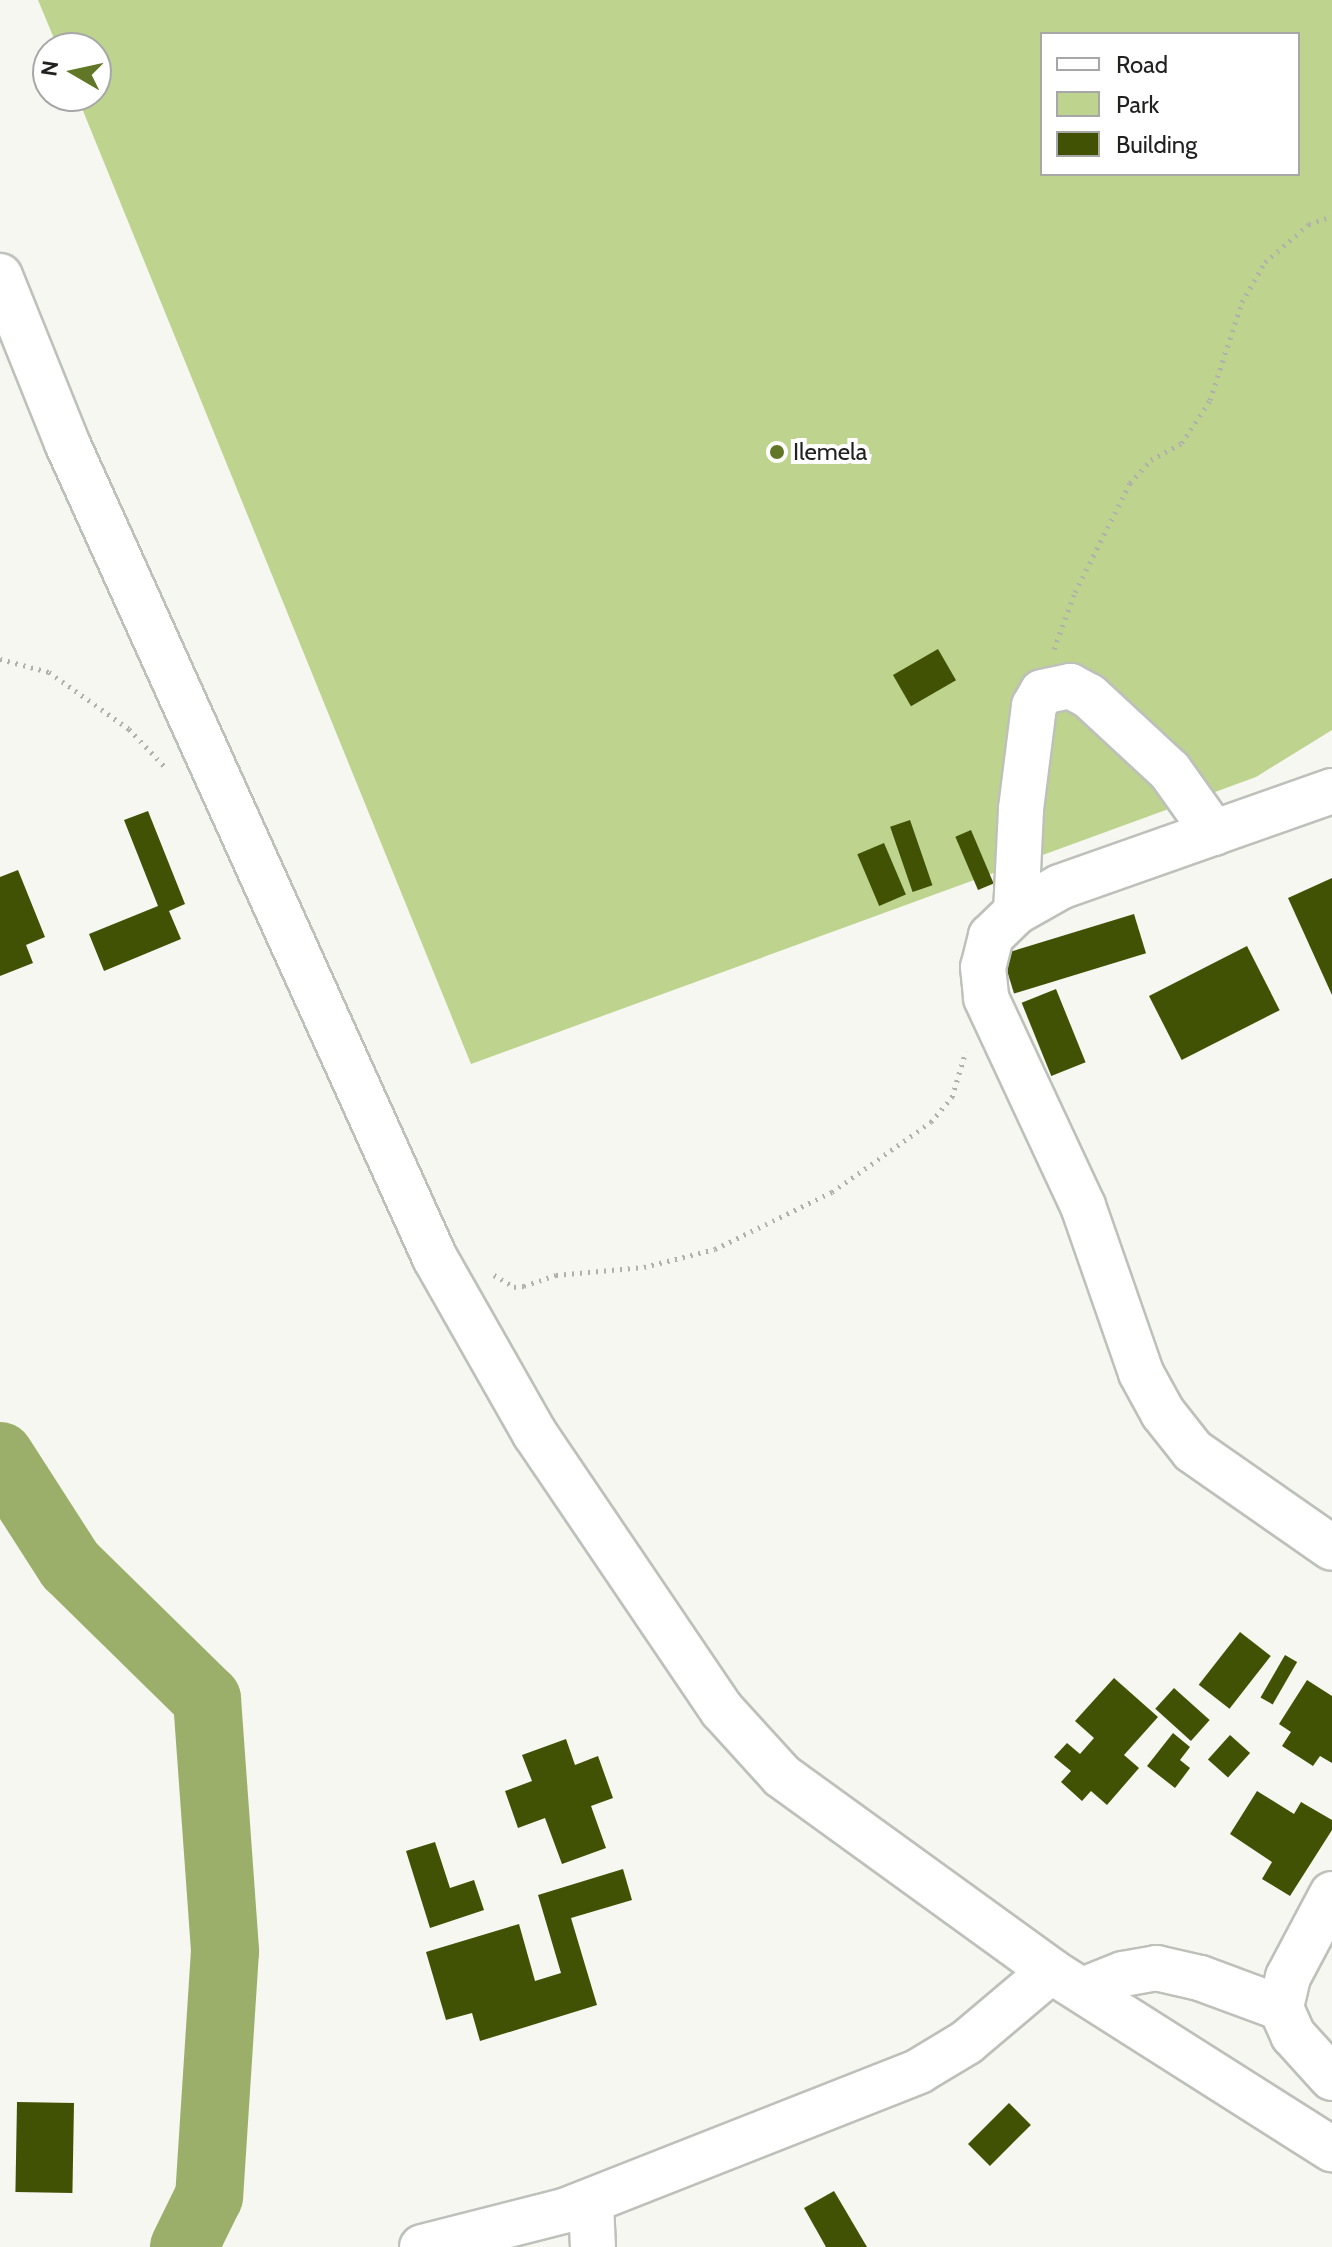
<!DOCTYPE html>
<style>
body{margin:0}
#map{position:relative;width:1332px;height:2247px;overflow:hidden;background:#f5f7f0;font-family:Cabin,sans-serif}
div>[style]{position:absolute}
.green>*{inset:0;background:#bdd38e}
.river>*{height:68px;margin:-34px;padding:0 34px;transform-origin:34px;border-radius:34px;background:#9baf6a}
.building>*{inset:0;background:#415204;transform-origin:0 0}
.path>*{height:5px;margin-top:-2.5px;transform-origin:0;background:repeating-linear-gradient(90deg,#b0b1ac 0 2px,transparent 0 8px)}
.roads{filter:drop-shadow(2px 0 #bec0ba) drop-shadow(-2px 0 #bec0ba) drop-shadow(0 2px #bec0ba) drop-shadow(0 -2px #bec0ba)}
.minor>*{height:44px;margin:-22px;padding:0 22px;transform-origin:22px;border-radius:22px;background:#fff}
.dots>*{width:22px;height:22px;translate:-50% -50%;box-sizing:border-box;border:4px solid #fff;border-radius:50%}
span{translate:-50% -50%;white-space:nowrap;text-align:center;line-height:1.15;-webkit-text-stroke:8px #fff;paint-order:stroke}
.poi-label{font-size:24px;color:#212220}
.left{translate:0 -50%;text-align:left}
.legend{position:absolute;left:1040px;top:32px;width:260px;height:144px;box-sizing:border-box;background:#fff;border:2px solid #a6a7a6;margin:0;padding:10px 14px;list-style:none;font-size:24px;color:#212220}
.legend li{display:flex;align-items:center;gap:16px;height:40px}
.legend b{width:40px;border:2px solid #a6a7a6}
.north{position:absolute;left:32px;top:32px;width:80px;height:80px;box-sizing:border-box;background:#fff;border:2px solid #a6a7a6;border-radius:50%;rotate:279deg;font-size:22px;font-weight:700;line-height:32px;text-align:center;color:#212220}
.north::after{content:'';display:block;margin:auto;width:28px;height:36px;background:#617626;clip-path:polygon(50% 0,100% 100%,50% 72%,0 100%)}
</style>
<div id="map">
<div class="green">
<div style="clip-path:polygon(evenodd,38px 0,1332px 0,1332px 730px,1256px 777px,471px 1064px,77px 96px,96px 96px,96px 48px,58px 48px,38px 0,1042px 34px,1298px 34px,1298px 174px,1042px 174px,1042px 34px)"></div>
</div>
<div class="river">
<div style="left:0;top:1456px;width:130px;rotate:57.3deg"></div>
<div style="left:70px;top:1565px;width:192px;rotate:44.4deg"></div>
<div style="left:207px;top:1699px;width:253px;rotate:85.9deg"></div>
<div style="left:225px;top:1951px;width:246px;rotate:93.7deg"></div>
<div style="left:209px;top:2196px;width:57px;rotate:116.1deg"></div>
</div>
<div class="building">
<div style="left:938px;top:649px;width:36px;height:52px;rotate:60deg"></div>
<div style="clip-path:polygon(148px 811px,185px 904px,169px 911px,181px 939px,104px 971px,89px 934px,158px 906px,124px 820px)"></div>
<div style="left:910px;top:820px;width:69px;height:21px;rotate:71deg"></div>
<div style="left:971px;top:830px;width:58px;height:17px;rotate:67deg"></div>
<div style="left:884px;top:843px;width:56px;height:29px;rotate:67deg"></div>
<div style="clip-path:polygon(18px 870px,45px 937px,26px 945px,33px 963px,0 976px,0 877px)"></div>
<div style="clip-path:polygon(1332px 878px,1332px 995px,1288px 898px)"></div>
<div style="left:1134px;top:914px;width:41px;height:138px;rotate:73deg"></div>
<div style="left:1247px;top:946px;width:72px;height:110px;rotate:63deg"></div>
<div style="left:1056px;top:989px;width:79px;height:37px;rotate:68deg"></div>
<div style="left:1240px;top:1632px;width:39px;height:67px;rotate:38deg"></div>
<div style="left:1285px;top:1655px;width:14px;height:49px;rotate:30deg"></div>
<div style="clip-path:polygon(1114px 1678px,1158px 1717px,1124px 1755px,1139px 1768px,1107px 1805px,1091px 1791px,1082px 1801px,1061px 1782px,1071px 1771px,1054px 1757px,1067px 1743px,1080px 1754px,1094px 1738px,1075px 1721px)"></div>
<div style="clip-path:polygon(1307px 1680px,1332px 1696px,1332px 1763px,1320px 1756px,1313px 1766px,1282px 1746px,1291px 1732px,1279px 1724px)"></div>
<div style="left:1174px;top:1688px;width:48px;height:28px;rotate:42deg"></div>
<div style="clip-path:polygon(1173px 1733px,1190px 1747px,1180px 1760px,1190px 1768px,1175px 1788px,1147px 1766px)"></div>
<div style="left:1230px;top:1735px;width:27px;height:33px;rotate:42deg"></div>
<div style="clip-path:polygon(566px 1739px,575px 1765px,598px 1756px,613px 1798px,591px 1806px,606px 1848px,562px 1864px,545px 1818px,518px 1828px,505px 1791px,532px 1781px,522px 1755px)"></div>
<div style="clip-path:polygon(1257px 1791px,1294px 1814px,1301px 1802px,1332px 1820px,1332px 1830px,1290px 1896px,1262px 1879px,1272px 1862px,1230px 1834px)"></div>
<div style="clip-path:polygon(435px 1842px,450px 1888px,474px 1880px,484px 1910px,430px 1928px,406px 1851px)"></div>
<div style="clip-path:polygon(623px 1869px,632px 1900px,571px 1918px,597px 2005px,480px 2041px,472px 2013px,446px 2020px,426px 1952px,519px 1924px,535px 1981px,561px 1973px,538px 1895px)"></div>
<div style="left:17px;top:2102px;width:57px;height:90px;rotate:1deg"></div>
<div style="left:1009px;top:2103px;width:31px;height:58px;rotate:45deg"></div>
<div style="clip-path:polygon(834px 2191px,867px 2247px,826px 2247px,804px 2208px)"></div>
</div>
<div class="path">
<div style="left:1054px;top:649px;width:61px;rotate:-69.8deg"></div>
<div style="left:1075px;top:592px;width:122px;rotate:-63.2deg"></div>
<div style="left:1130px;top:483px;width:31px;rotate:-48deg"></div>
<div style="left:1151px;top:460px;width:35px;rotate:-29deg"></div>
<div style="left:1182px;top:443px;width:51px;rotate:-56.9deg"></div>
<div style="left:1210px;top:400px;width:103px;rotate:-71.9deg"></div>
<div style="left:1242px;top:302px;width:46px;rotate:-60.1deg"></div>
<div style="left:1265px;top:262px;width:58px;rotate:-40.8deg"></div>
<div style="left:1309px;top:224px;width:24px;rotate:-19deg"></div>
<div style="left:0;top:659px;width:51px;rotate:14.9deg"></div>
<div style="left:49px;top:672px;width:98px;rotate:35.5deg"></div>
<div style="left:129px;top:729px;width:54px;rotate:46.5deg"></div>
<div style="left:494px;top:1275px;width:23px;rotate:31deg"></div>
<div style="left:514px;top:1287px;width:10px;rotate:-6deg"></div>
<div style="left:524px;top:1286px;width:34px;rotate:-19deg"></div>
<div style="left:556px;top:1275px;width:88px;rotate:-5.2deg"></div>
<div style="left:644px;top:1267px;width:73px;rotate:-14.2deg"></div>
<div style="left:715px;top:1249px;width:130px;rotate:-26deg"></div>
<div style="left:832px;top:1192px;width:121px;rotate:-35.3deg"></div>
<div style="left:931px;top:1122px;width:33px;rotate:-50deg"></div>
<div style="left:952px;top:1097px;width:48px;rotate:-73.1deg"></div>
</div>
<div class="roads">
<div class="minor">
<div style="left:0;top:276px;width:180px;rotate:68.1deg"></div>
<div style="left:67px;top:443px;width:894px;rotate:65.7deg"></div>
<div style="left:435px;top:1258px;width:202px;rotate:60.4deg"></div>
<div style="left:535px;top:1434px;width:333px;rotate:55.9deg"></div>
<div style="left:722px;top:1710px;width:89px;rotate:47.7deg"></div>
<div style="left:782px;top:1776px;width:332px;rotate:35.9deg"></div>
<div style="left:1051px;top:1971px;width:333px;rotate:32.4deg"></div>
<div style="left:1332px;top:791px;width:288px;rotate:160.6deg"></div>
<div style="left:1060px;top:887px;width:51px;rotate:150.4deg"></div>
<div style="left:1016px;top:912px;width:35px;rotate:136deg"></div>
<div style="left:991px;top:936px;width:32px;rotate:104deg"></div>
<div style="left:983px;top:967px;width:31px;rotate:84deg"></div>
<div style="left:986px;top:998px;width:230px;rotate:65deg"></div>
<div style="left:1083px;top:1206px;width:177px;rotate:70.8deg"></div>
<div style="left:1141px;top:1373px;width:46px;rotate:61.2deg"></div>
<div style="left:1163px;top:1413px;width:48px;rotate:51.7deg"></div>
<div style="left:1193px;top:1451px;width:169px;rotate:34.9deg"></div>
<div style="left:1016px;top:912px;width:103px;rotate:-87.2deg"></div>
<div style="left:1021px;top:809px;width:104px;rotate:-82.8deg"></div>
<div style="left:1034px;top:706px;width:16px;rotate:-60deg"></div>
<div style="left:1042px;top:692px;width:29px;rotate:-12deg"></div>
<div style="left:1070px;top:686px;width:21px;rotate:28deg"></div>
<div style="left:1089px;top:696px;width:110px;rotate:42.8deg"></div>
<div style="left:1170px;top:771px;width:76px;rotate:54.6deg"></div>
<div style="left:1332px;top:1894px;width:94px;rotate:117.9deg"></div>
<div style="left:1288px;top:1977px;width:32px;rotate:103deg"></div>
<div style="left:1281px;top:2008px;width:30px;rotate:66deg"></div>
<div style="left:1293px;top:2035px;width:58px;rotate:47.8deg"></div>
<div style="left:1083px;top:1990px;width:43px;rotate:-21.8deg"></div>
<div style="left:1123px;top:1974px;width:34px;rotate:-10deg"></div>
<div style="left:1156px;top:1968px;width:45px;rotate:12.8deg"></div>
<div style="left:1200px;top:1978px;width:86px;rotate:20.3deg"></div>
<div style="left:591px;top:2202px;width:45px;rotate:87.5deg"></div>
<div style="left:422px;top:2247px;width:150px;rotate:-14.3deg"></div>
<div style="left:567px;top:2210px;width:378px;rotate:-21.5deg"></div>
<div style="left:919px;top:2071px;width:56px;rotate:-31.1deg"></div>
<div style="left:967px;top:2042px;width:110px;rotate:-40.2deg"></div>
</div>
</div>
<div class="dots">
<div style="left:777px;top:452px;background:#617626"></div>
</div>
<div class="poi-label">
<span class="left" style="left:793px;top:452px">Ilemela</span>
</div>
<ul class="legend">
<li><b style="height:10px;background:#fff"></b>Road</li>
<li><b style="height:22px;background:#bdd38e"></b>Park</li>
<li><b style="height:22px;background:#415204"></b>Building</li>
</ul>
<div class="north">N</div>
</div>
